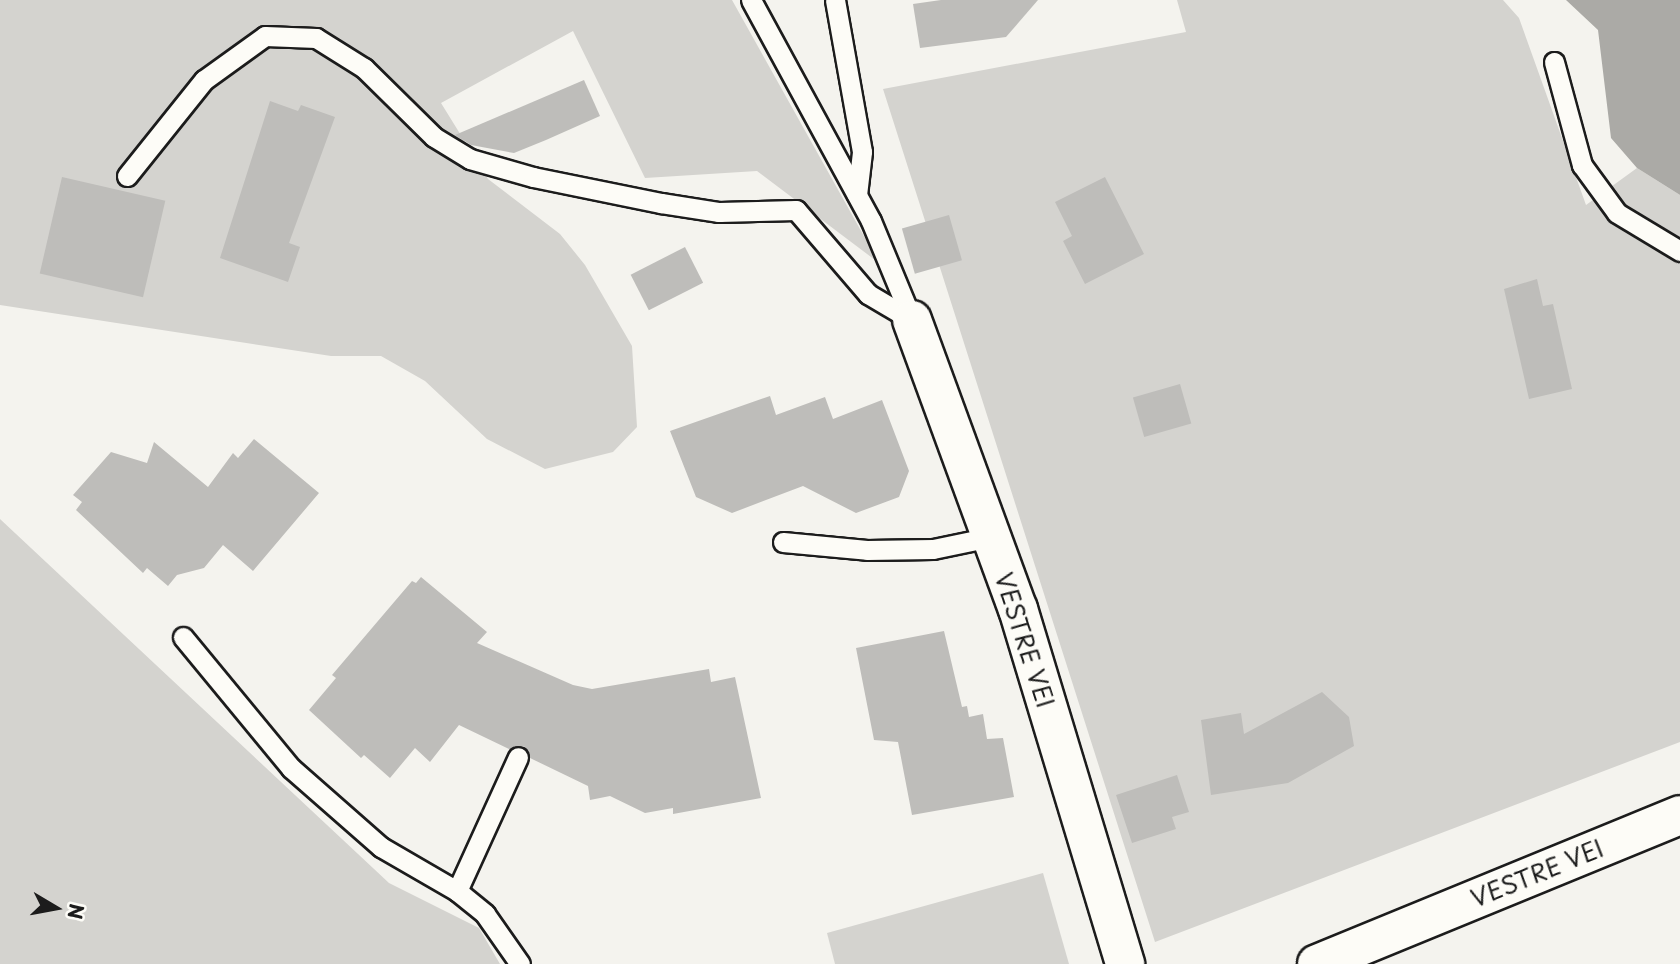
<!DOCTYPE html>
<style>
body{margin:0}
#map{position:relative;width:1680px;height:964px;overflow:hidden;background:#f4f3ee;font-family:"Playpen Sans",sans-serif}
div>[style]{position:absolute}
.green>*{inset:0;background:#d4d3cf}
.water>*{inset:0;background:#abaaa6}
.building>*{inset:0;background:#bebdba;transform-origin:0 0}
.roads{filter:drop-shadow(2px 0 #1c1c1c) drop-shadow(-2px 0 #1c1c1c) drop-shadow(0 2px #1c1c1c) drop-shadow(0 -2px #1c1c1c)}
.lane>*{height:19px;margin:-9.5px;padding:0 9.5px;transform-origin:9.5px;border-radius:9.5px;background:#fdfcf7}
.street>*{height:38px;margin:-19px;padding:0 19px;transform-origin:19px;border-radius:19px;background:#fdfcf7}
.secondary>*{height:38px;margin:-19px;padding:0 19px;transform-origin:19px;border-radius:19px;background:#fdfcf7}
span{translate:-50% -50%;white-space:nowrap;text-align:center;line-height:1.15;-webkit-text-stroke:5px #fdfcf7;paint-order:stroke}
.street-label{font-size:24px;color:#1c1c1c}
.north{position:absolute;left:21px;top:873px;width:70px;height:70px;-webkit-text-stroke:5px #fdfcf7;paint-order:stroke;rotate:100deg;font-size:19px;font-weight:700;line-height:28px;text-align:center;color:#1c1c1c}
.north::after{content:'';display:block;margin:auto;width:24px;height:32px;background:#1c1c1c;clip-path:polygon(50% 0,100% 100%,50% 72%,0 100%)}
</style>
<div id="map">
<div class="green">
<div style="clip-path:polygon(0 0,732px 0,879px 263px,757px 171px,645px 178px,573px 31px,441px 103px,488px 179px,560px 234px,585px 265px,632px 346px,637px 427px,613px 452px,545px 469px,487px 439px,425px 381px,381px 356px,331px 356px,0 305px)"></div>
<div style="clip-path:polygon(1177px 0,1503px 0,1519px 18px,1586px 205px,1637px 168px,1680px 195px,1680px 742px,1155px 942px,883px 89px,1186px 32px)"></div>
<div style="clip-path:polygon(0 519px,389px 883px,479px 928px,500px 964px,0 964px)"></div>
<div style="clip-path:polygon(1043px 873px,1069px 964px,835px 964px,827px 933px)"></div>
</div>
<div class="water">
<div style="clip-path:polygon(1566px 0,1680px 0,1680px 195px,1637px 168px,1611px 138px,1598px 30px)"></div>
</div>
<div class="building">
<div style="clip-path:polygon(941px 0,1038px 0,1006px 37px,920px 48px,913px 4px)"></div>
<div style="clip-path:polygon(584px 80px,600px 116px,546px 140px,514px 153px,471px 145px,455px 135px)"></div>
<div style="clip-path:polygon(270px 101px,298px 111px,301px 105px,335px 117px,289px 243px,300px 247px,288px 282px,220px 258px)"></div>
<div style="left:62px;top:177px;width:106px;height:99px;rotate:13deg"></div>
<div style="clip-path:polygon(1105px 177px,1144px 254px,1085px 284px,1063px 241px,1072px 236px,1055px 202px)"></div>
<div style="left:949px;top:215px;width:47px;height:49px;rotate:74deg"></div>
<div style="left:685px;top:247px;width:40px;height:61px;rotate:63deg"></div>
<div style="clip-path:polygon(1537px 279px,1543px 306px,1553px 304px,1572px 389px,1529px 399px,1504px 289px)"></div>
<div style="left:1180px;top:384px;width:41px;height:49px;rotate:74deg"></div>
<div style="clip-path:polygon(770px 396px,776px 415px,825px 397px,833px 419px,882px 400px,909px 471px,899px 497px,856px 513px,803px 486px,732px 513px,696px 497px,670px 431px)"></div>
<div style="clip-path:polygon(254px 439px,319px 493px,253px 571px,223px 545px,204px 568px,177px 575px,168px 586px,147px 568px,143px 573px,76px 510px,82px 502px,73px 495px,111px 452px,147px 463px,154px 442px,208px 487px,233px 453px,238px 458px)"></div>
<div style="clip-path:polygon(421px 577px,487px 632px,477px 643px,573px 685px,592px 689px,709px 669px,711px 682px,735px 677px,761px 798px,673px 814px,673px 808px,645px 813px,610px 796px,590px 800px,588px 786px,530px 758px,524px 746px,509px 749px,459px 725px,430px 762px,415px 748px,390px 778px,364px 755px,361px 758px,309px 710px,336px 678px,332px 675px,412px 581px,416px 583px)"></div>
<div style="clip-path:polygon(944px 631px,962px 707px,967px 706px,969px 717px,983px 714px,987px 739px,1003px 738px,1014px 797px,912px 815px,898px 742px,874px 740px,856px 648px)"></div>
<div style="clip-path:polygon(1322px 692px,1349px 717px,1354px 746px,1288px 783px,1211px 795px,1201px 720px,1241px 713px,1244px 734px)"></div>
<div style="clip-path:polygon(1177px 775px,1189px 812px,1172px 817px,1176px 829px,1132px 843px,1116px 795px)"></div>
</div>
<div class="roads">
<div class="lane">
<div style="left:751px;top:0;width:251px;rotate:61.5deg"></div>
<div style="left:871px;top:221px;width:107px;rotate:67.5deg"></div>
<div style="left:835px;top:0;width:154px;rotate:79.9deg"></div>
<div style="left:862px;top:152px;width:43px;rotate:96.6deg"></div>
<div style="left:1554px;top:62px;width:107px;rotate:74.8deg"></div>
<div style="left:1582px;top:165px;width:59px;rotate:53.9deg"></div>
<div style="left:1617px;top:213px;width:74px;rotate:31.1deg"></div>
<div style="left:127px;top:176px;width:123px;rotate:-51.3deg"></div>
<div style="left:204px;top:80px;width:75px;rotate:-35.8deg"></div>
<div style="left:265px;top:36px;width:51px;rotate:2.2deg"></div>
<div style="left:316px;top:38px;width:57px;rotate:32deg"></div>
<div style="left:364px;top:68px;width:98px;rotate:44.6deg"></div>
<div style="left:434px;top:137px;width:42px;rotate:31.4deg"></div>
<div style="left:470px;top:159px;width:66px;rotate:15.9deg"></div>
<div style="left:533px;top:177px;width:131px;rotate:11.5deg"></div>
<div style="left:661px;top:203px;width:59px;rotate:8.8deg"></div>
<div style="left:719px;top:212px;width:77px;rotate:-1.5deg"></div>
<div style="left:796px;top:210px;width:111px;rotate:49.4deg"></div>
<div style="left:868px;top:294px;width:51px;rotate:30.6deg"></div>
<div style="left:783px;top:542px;width:84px;rotate:5.4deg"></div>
<div style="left:867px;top:550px;width:66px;rotate:-0.9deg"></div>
<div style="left:933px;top:549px;width:59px;rotate:-11.7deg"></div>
<div style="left:183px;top:637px;width:170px;rotate:50.5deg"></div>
<div style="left:291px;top:768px;width:120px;rotate:41.3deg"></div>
<div style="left:381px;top:847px;width:88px;rotate:30.1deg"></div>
<div style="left:457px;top:891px;width:36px;rotate:39deg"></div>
<div style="left:485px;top:914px;width:61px;rotate:55deg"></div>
<div style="left:457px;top:891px;width:147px;rotate:-65.5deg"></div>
</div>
<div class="street">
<div style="left:912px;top:320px;width:308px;rotate:69.9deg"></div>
<div style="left:1018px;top:609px;width:371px;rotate:73.2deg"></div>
</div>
<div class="secondary">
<div style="left:1317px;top:964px;width:392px;rotate:-22.3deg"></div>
</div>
</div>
<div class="street-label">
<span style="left:1025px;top:640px;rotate:72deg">VESTRE VEI</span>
<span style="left:1537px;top:873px;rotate:-22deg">VESTRE VEI</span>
</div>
<div class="north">N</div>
</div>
